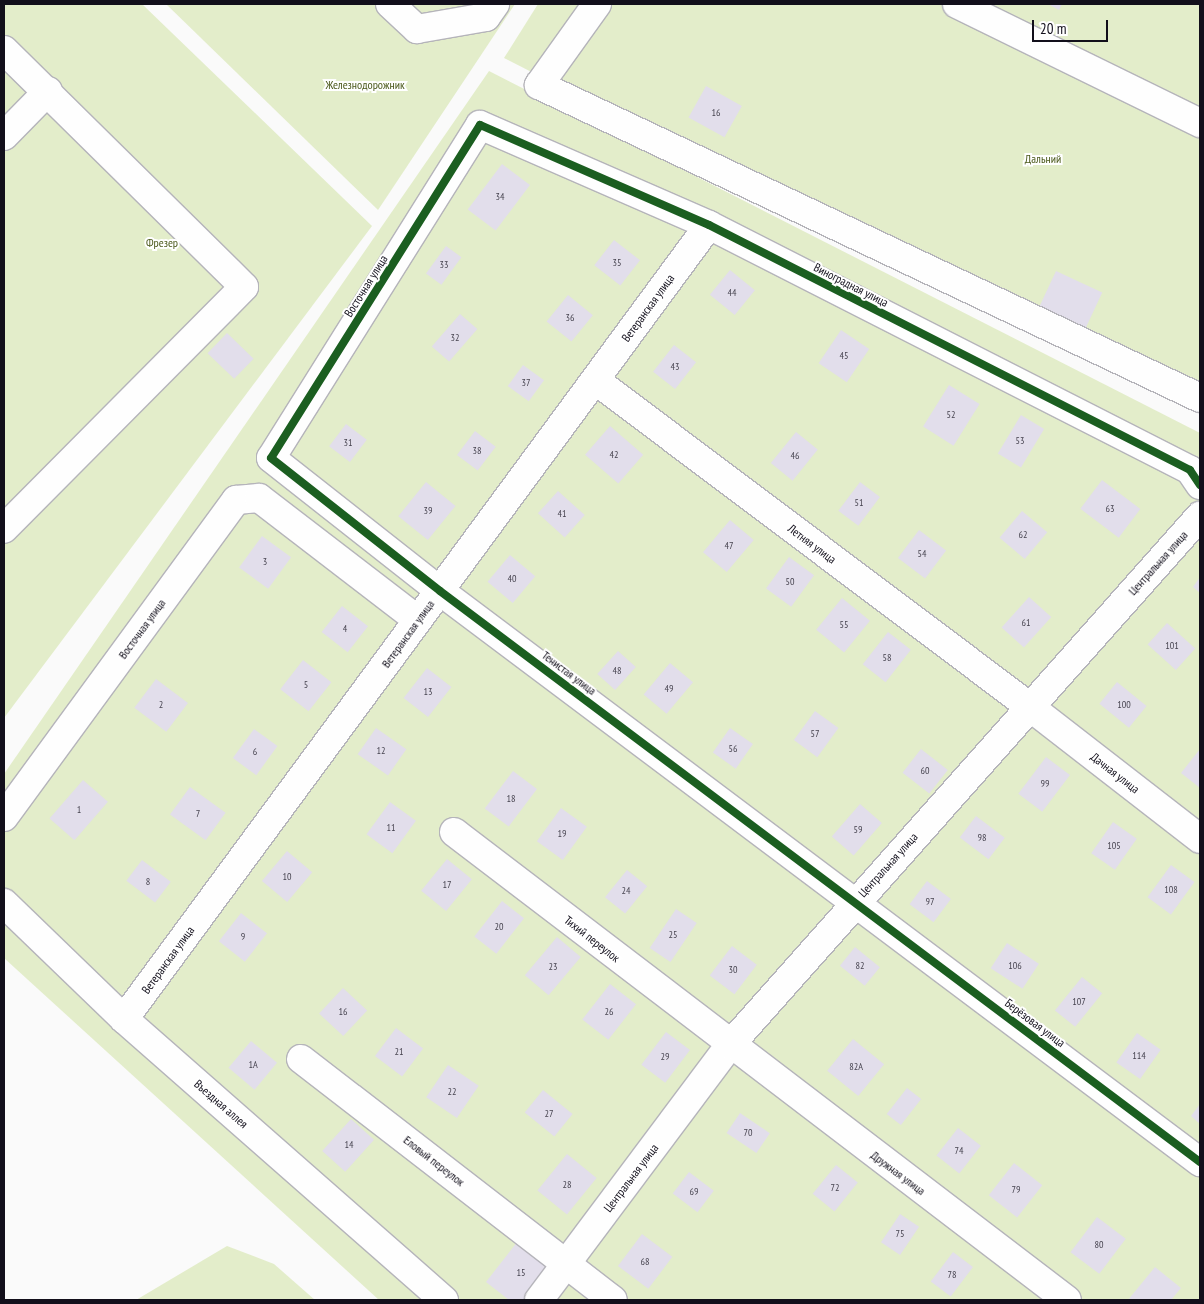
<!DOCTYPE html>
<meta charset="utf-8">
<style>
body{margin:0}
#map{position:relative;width:1204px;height:1304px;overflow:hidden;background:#fafafa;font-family:"PT Sans Narrow",sans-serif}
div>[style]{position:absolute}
.green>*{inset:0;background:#e3edca}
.building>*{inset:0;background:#e2deeb;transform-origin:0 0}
.roads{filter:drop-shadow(1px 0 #b5b4ba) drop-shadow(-1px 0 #b5b4ba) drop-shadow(0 1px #b5b4ba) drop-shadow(0 -1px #b5b4ba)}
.minor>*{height:28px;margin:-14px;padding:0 14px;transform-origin:14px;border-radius:14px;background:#fefefe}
.cycleway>*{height:8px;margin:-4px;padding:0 4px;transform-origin:4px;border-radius:4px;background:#1b5e20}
span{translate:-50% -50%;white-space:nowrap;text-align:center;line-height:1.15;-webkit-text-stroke:4px #fff;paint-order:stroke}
.number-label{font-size:10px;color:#46434f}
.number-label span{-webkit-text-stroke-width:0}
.park-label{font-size:12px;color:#4b591b}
.street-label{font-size:12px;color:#120f1b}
.frame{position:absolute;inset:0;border:5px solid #120f1b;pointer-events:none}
.scale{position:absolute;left:1032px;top:20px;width:76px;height:22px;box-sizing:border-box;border:2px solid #120f1b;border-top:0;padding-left:6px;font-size:15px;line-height:18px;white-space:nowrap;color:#120f1b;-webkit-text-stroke:4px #fff;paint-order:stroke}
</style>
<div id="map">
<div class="green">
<div style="clip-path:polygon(4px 4px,142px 4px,372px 226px,4px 718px)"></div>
<div style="clip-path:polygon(166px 4px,515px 4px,378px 210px)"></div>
<div style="clip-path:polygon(538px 4px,1200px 4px,1200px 413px,504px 58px)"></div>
<div style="clip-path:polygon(489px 71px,1200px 433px,1200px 1300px,379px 1300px,4px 958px,4px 774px)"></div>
<div style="clip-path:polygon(227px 1246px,274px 1264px,315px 1300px,136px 1300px)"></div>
</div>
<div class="building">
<div style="clip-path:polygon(1048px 4px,1062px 4px,1059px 10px)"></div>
<div style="left:706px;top:86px;width:41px;height:36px;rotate:29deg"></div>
<div style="left:502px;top:164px;width:35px;height:57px;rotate:37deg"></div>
<div style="left:614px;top:240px;width:33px;height:32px;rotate:38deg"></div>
<div style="left:446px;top:246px;width:19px;height:34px;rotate:36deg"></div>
<div style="left:730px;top:270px;width:32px;height:32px;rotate:39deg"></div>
<div style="left:1056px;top:271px;width:51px;height:40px;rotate:25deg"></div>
<div style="left:568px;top:295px;width:32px;height:34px;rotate:39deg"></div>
<div style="left:460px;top:314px;width:23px;height:43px;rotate:41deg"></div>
<div style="left:841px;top:330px;width:34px;height:40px;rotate:34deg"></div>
<div style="left:227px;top:333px;width:37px;height:28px;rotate:44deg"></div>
<div style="left:674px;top:345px;width:28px;height:34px;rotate:38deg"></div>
<div style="left:523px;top:365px;width:26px;height:26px;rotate:36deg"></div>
<div style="left:949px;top:385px;width:36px;height:49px;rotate:32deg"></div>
<div style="left:1021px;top:415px;width:27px;height:45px;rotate:31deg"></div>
<div style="left:346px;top:424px;width:26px;height:28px;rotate:37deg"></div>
<div style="left:610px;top:426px;width:44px;height:38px;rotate:41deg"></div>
<div style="left:475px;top:431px;width:26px;height:30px;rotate:37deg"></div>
<div style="left:796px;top:432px;width:28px;height:40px;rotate:39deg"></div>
<div style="left:1102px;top:480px;width:48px;height:36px;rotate:37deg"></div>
<div style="left:426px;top:482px;width:38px;height:44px;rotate:39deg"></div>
<div style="left:860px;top:482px;width:25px;height:36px;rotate:37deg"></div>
<div style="left:558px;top:491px;width:36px;height:30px;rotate:42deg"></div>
<div style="left:1022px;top:511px;width:33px;height:35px;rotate:40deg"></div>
<div style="left:730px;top:520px;width:31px;height:42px;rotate:40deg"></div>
<div style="left:919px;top:530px;width:34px;height:35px;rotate:37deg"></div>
<div style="left:262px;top:536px;width:36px;height:39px;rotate:36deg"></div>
<div style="left:510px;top:555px;width:33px;height:35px;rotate:40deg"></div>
<div style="left:789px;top:557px;width:31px;height:39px;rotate:36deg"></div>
<div style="clip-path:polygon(1200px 577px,1200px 593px,1193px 587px)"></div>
<div style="left:1029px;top:597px;width:30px;height:41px;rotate:42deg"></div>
<div style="left:842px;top:598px;width:36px;height:41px;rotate:39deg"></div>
<div style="left:342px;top:606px;width:33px;height:33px;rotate:38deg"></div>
<div style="left:1167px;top:623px;width:38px;height:29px;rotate:42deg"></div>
<div style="left:888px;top:632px;width:29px;height:41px;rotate:38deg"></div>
<div style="left:618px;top:651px;width:24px;height:31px;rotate:42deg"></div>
<div style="left:303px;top:660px;width:36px;height:37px;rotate:38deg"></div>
<div style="left:670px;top:663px;width:30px;height:41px;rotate:40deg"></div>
<div style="left:427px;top:668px;width:31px;height:38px;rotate:38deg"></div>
<div style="left:156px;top:679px;width:40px;height:36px;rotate:37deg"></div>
<div style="left:1117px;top:682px;width:38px;height:28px;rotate:39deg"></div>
<div style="left:815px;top:711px;width:29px;height:36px;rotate:36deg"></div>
<div style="left:376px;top:728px;width:37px;height:32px;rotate:35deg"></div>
<div style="left:730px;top:728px;width:28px;height:30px;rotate:35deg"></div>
<div style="left:254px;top:729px;width:29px;height:36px;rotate:36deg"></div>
<div style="left:921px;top:749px;width:34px;height:30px;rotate:38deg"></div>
<div style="clip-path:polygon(1200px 749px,1200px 788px,1181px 773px)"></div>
<div style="left:1046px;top:757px;width:30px;height:46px;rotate:37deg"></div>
<div style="left:513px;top:771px;width:30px;height:47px;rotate:37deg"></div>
<div style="left:83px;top:780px;width:33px;height:51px;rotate:41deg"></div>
<div style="left:190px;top:787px;width:44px;height:34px;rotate:36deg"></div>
<div style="left:390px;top:802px;width:32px;height:40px;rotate:36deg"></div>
<div style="left:860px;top:804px;width:29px;height:43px;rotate:41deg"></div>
<div style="left:561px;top:808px;width:32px;height:41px;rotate:36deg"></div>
<div style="left:976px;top:816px;width:36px;height:27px;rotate:37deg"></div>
<div style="left:1113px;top:822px;width:29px;height:38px;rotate:35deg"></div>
<div style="left:287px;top:851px;width:33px;height:39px;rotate:40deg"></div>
<div style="left:447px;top:859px;width:32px;height:41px;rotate:39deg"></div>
<div style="left:142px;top:860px;width:36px;height:26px;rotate:37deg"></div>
<div style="left:1171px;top:865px;width:29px;height:40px;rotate:36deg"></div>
<div style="left:627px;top:870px;width:26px;height:35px;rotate:39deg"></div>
<div style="left:927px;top:881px;width:30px;height:29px;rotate:37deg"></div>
<div style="left:502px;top:901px;width:28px;height:45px;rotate:38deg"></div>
<div style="left:676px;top:909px;width:25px;height:47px;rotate:34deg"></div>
<div style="left:241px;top:913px;width:33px;height:36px;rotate:38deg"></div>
<div style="left:557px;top:937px;width:31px;height:50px;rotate:40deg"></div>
<div style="left:1007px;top:943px;width:38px;height:30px;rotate:33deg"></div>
<div style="left:732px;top:946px;width:31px;height:37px;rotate:37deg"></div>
<div style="left:855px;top:947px;width:32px;height:24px;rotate:39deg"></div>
<div style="left:1082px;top:977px;width:26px;height:43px;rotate:39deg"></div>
<div style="left:610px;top:984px;width:33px;height:45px;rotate:38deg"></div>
<div style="left:343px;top:988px;width:33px;height:35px;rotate:43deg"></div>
<div style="left:396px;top:1028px;width:34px;height:35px;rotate:37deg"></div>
<div style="left:666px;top:1032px;width:30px;height:41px;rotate:37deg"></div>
<div style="left:1137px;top:1033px;width:29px;height:36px;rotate:35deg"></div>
<div style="left:853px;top:1039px;width:40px;height:41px;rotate:39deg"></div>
<div style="left:251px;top:1041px;width:34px;height:35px;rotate:40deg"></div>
<div style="left:448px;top:1065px;width:37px;height:39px;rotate:34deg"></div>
<div style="left:907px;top:1088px;width:18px;height:33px;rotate:38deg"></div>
<div style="left:543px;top:1090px;width:38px;height:29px;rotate:39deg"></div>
<div style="clip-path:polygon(1200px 1104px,1200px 1124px,1191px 1116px)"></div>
<div style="left:740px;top:1113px;width:36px;height:24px;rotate:34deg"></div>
<div style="left:351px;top:1119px;width:31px;height:43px;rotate:42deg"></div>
<div style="left:958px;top:1128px;width:29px;height:35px;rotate:38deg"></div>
<div style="left:567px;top:1154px;width:38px;height:47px;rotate:39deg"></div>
<div style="left:1014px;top:1163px;width:36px;height:41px;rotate:38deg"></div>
<div style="left:836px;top:1165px;width:28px;height:37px;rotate:39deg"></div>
<div style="left:689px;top:1172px;width:31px;height:27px;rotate:37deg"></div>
<div style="left:900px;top:1214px;width:23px;height:34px;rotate:34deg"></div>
<div style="left:1097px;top:1217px;width:36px;height:44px;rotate:37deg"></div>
<div style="left:642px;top:1234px;width:38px;height:40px;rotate:37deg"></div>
<div style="clip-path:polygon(521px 1237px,555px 1264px,527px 1300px,509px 1300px,486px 1282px)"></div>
<div style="left:953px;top:1252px;width:25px;height:37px;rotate:37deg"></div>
<div style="clip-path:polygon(1155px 1267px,1181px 1288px,1171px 1300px,1128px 1300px)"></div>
</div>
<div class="roads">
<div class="minor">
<div style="left:390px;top:4px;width:37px;rotate:43deg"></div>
<div style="left:417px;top:29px;width:70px;rotate:-9.9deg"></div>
<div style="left:486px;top:17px;width:16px;rotate:-55deg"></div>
<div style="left:597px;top:4px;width:100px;rotate:125.6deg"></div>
<div style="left:539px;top:85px;width:731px;rotate:25.34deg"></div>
<div style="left:957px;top:4px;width:271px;rotate:26.1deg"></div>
<div style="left:4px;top:50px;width:337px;rotate:44.6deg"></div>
<div style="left:244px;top:287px;width:341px;rotate:134.8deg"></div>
<div style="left:4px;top:136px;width:63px;rotate:-45.6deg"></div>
<div style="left:595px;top:380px;width:544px;rotate:36.93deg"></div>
<div style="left:1030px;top:707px;width:215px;rotate:37.8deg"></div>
<div style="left:1200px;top:485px;width:18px;rotate:-124deg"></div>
<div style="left:1190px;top:470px;width:540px;rotate:-153.01deg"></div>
<div style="left:709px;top:225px;width:250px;rotate:-156.4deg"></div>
<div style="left:480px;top:125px;width:393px;rotate:122.1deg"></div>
<div style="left:271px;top:458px;width:215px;rotate:38.2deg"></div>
<div style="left:440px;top:591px;width:951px;rotate:36.92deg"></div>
<div style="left:4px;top:817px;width:393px;rotate:-53.8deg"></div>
<div style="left:236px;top:500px;width:23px;rotate:-5deg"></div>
<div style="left:259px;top:498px;width:200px;rotate:37.5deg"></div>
<div style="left:454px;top:832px;width:771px;rotate:37.36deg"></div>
<div style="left:4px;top:903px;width:167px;rotate:44deg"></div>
<div style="left:124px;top:1019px;width:426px;rotate:41.3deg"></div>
<div style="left:124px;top:1019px;width:986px;rotate:-53.62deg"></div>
<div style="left:301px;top:1059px;width:394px;rotate:37.7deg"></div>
<div style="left:539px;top:1300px;width:319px;rotate:-53.2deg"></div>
<div style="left:730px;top:1045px;width:708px;rotate:-48.38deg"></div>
</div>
</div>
<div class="cycleway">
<div style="left:1200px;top:485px;width:18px;rotate:-124deg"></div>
<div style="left:1190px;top:470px;width:540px;rotate:-153.01deg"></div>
<div style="left:709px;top:225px;width:250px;rotate:-156.4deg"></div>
<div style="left:480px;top:125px;width:393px;rotate:122.1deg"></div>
<div style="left:271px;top:458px;width:215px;rotate:38.2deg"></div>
<div style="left:440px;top:591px;width:951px;rotate:36.92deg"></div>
</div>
<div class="number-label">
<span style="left:716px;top:113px">16</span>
<span style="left:500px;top:197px">34</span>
<span style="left:617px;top:263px">35</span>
<span style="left:444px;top:265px">33</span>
<span style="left:732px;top:293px">44</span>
<span style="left:570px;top:318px">36</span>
<span style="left:455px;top:338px">32</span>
<span style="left:844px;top:356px">45</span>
<span style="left:675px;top:367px">43</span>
<span style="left:526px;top:383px">37</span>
<span style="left:951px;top:415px">52</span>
<span style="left:1020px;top:441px">53</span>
<span style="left:348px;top:443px">31</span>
<span style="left:477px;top:451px">38</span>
<span style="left:614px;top:455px">42</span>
<span style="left:795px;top:456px">46</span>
<span style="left:859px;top:503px">51</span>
<span style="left:1110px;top:509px">63</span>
<span style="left:428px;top:511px">39</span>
<span style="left:562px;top:514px">41</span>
<span style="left:1023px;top:535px">62</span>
<span style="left:729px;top:546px">47</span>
<span style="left:922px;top:554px">54</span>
<span style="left:265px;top:562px">3</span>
<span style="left:512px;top:579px">40</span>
<span style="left:790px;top:582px">50</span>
<span style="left:1026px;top:623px">61</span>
<span style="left:844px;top:625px">55</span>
<span style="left:345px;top:629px">4</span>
<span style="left:1172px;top:646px">101</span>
<span style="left:887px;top:658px">58</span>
<span style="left:617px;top:671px">48</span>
<span style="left:306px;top:685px">5</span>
<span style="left:669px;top:689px">49</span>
<span style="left:428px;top:692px">13</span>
<span style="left:161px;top:705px">2</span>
<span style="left:1124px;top:705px">100</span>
<span style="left:815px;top:734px">57</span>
<span style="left:733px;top:749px">56</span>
<span style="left:381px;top:751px">12</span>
<span style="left:255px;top:752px">6</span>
<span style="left:925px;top:771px">60</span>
<span style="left:1045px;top:784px">99</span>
<span style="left:511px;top:799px">18</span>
<span style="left:79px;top:810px">1</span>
<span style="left:198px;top:814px">7</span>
<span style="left:391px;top:828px">11</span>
<span style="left:858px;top:830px">59</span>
<span style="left:562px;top:834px">19</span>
<span style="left:982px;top:838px">98</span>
<span style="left:1114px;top:846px">105</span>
<span style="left:287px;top:877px">10</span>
<span style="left:148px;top:882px">8</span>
<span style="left:447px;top:885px">17</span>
<span style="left:1171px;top:890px">108</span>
<span style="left:626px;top:891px">24</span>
<span style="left:930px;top:902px">97</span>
<span style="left:499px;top:927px">20</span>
<span style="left:673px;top:935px">25</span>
<span style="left:243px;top:937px">9</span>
<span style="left:860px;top:966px">82</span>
<span style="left:1015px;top:966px">106</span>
<span style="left:553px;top:967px">23</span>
<span style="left:733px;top:970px">30</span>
<span style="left:1079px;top:1002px">107</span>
<span style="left:343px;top:1012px">16</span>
<span style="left:609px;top:1012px">26</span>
<span style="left:399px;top:1052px">21</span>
<span style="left:1139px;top:1056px">114</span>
<span style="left:665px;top:1057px">29</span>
<span style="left:253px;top:1065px">1А</span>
<span style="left:856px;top:1067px">82А</span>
<span style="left:452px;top:1092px">22</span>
<span style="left:549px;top:1114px">27</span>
<span style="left:748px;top:1133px">70</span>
<span style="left:349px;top:1145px">14</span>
<span style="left:959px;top:1151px">74</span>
<span style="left:567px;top:1185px">28</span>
<span style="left:835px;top:1188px">72</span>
<span style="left:1016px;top:1190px">79</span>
<span style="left:694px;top:1192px">69</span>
<span style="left:900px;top:1234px">75</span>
<span style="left:1099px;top:1245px">80</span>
<span style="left:645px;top:1262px">68</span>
<span style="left:521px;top:1273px">15</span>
<span style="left:952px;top:1275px">78</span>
</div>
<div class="park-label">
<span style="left:365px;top:85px">Железнодорожник</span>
<span style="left:1043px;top:159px">Дальний</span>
<span style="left:162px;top:243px">Фрезер</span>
</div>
<div class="street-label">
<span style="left:851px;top:285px;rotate:27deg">Виноградная улица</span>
<span style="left:366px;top:286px;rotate:-58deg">Восточная улица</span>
<span style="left:648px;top:308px;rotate:-54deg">Ветеранская улица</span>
<span style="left:812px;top:544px;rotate:37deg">Летняя улица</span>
<span style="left:1158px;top:563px;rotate:-48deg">Центральная улица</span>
<span style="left:142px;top:629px;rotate:-54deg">Восточная улица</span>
<span style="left:408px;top:634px;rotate:-54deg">Ветеранская улица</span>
<span style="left:569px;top:673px;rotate:37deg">Тенистая улица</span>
<span style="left:1115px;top:773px;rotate:38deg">Дачная улица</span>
<span style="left:888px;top:865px;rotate:-48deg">Центральная улица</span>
<span style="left:592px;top:939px;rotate:38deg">Тихий переулок</span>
<span style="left:168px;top:960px;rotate:-54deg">Ветеранская улица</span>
<span style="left:1035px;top:1023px;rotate:37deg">Берёзовая улица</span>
<span style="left:221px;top:1104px;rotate:41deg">Въездная аллея</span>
<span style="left:434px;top:1161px;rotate:38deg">Еловый переулок</span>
<span style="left:898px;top:1173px;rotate:37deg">Дружная улица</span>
<span style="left:631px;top:1178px;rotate:-53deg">Центральная улица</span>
</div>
<div class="frame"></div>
<div class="scale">20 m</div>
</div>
